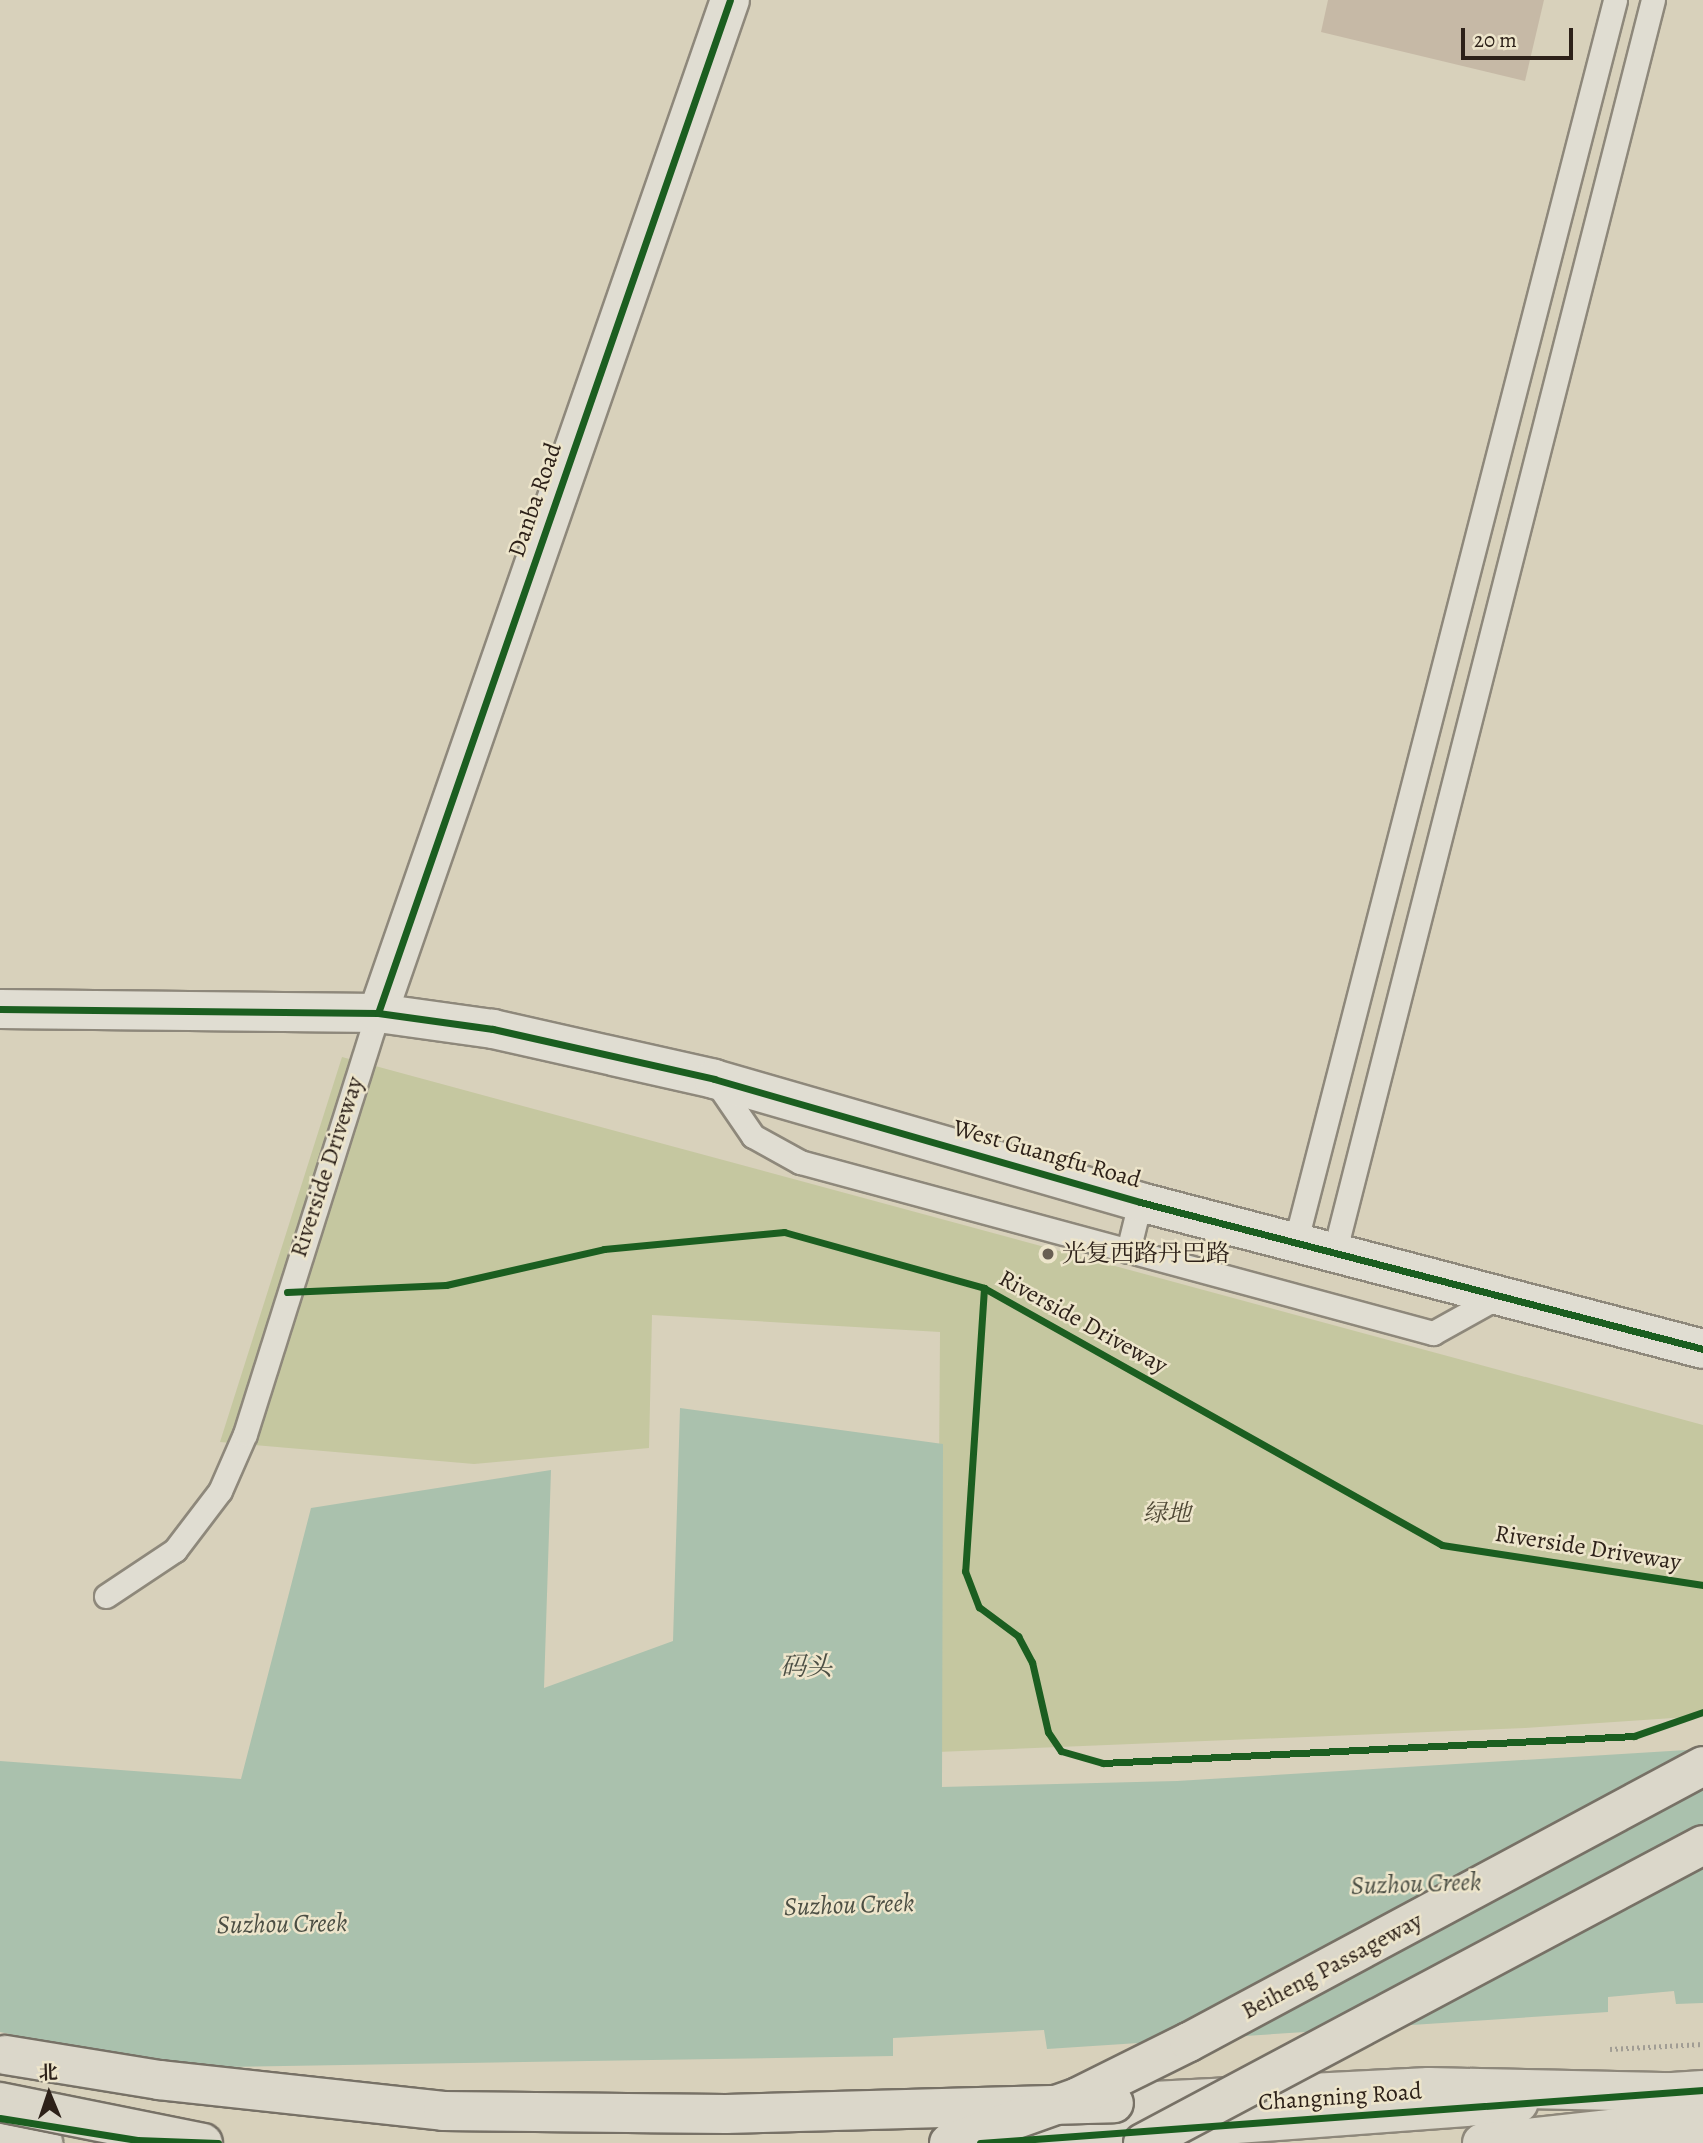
<!DOCTYPE html>
<meta charset="utf-8">
<style>
body{margin:0}
#map{position:relative;width:1703px;height:2143px;overflow:hidden;background:#d8d1bb;font-family:Alegreya,"Noto Serif SC",serif}
div>[style]{position:absolute}
.green>*{inset:0;background:#c5c7a0}
.water>*{inset:0;background:#aac1ad}
.building>*{inset:0;background:#c6b9a6}
.path>*{height:4.5px;margin-top:-2.25px;transform-origin:0;background:repeating-linear-gradient(90deg,#a19d94 0 2px,transparent 0 5.5px)}
.roads{filter:drop-shadow(2px 0 #8e887b) drop-shadow(-2px 0 #8e887b) drop-shadow(0 2px #8e887b) drop-shadow(0 -2px #8e887b)}
.service>*{height:23px;margin:-11.5px;padding:0 11.5px;transform-origin:11.5px;border-radius:11.5px;background:#e0ddd2}
.tertiary>*{height:38px;margin:-19px;padding:0 19px;transform-origin:19px;border-radius:19px;background:#e0ddd2}
.primary>*{height:38px;margin:-19px;padding:0 19px;transform-origin:19px;border-radius:19px;background:#dbd7ca}
.trunk>*{height:38px;margin:-19px;padding:0 19px;transform-origin:19px;border-radius:19px;background:#dbd7ca}
.bridges{filter:drop-shadow(2px 0 #777166) drop-shadow(-2px 0 #777166) drop-shadow(0 2px #777166) drop-shadow(0 -2px #777166)}
.trunk-bridge>*{height:38px;margin:-19px;padding:0 19px;transform-origin:19px;border-radius:19px;background:#dbd7ca}
.cycleway>*{height:7px;margin:-3.5px;padding:0 3.5px;transform-origin:3.5px;border-radius:3.5px;background:#1b5e20}
.dots>*{width:19px;height:19px;translate:-50% -50%;box-sizing:border-box;border:4px solid #ede5cb;border-radius:50%}
span{translate:-50% -50%;white-space:nowrap;text-align:center;line-height:1.15;-webkit-text-stroke:5px #ede5cb;paint-order:stroke}
.street-label{font-size:24px;color:#2d2119}
.poi-label{font-size:24px;color:#2d2119}
.left{translate:0 -50%;text-align:left}
.park-label{font-size:24px;color:#4f4835;font-style:italic}
.water-label{font-size:26px;color:#4c4f44;font-style:italic}
.north{position:absolute;left:14px;top:2059px;width:70px;height:70px;-webkit-text-stroke:5px #ede5cb;paint-order:stroke;rotate:358deg;font-size:19px;font-weight:700;line-height:28px;text-align:center;color:#2d2119}
.north::after{content:'';display:block;margin:auto;width:24px;height:32px;background:#2d2119;clip-path:polygon(50% 0,100% 100%,50% 72%,0 100%)}
.scale{position:absolute;left:1461px;top:28px;width:112px;height:32px;box-sizing:border-box;border:4px solid #2d2119;border-top:0;padding-left:9px;font-size:21px;line-height:24px;white-space:nowrap;color:#2d2119;-webkit-text-stroke:5px #ede5cb;paint-order:stroke}
</style>
<div id="map">
<div class="green">
<div style="clip-path:polygon(342px 1057px,1703px 1425px,1703px 1716px,1525px 1728px,937px 1752px,940px 1332px,652px 1315px,649px 1448px,474px 1464px,220px 1442px)"></div>
</div>
<div class="water">
<div style="clip-path:polygon(680px 1408px,943px 1444px,942px 1787px,1177px 1781px,1703px 1749px,1703px 2003px,1676px 2004px,1674px 1991px,1608px 1997px,1608px 2012px,1047px 2049px,1044px 2030px,893px 2038px,893px 2056px,167px 2068px,0 2032px,0 1761px,241px 1779px,311px 1508px,551px 1470px,544px 1688px,673px 1641px)"></div>
</div>
<div class="building">
<div style="clip-path:polygon(1328px 0,1544px 0,1525px 81px,1321px 32px)"></div>
</div>
<div class="path">
<div style="left:1610px;top:2049px;width:93px;rotate:-3.1deg"></div>
</div>
<div class="roads">
<div class="service">
<div style="left:714px;top:1079px;width:69px;rotate:55.6deg"></div>
<div style="left:753px;top:1136px;width:54px;rotate:29deg"></div>
<div style="left:800px;top:1162px;width:656px;rotate:15.12deg"></div>
<div style="left:1433px;top:1333px;width:72px;rotate:-29.1deg"></div>
<div style="left:1295px;top:1244px;width:1284px;rotate:-75.57deg"></div>
<div style="left:1128px;top:1251px;width:50px;rotate:-76.2deg"></div>
<div style="left:1334px;top:1254px;width:1294px;rotate:-75.73deg"></div>
<div style="left:106px;top:1596px;width:83px;rotate:-33.7deg"></div>
<div style="left:175px;top:1550px;width:74px;rotate:-52.7deg"></div>
<div style="left:220px;top:1491px;width:62px;rotate:-66.3deg"></div>
<div style="left:245px;top:1434px;width:442px;rotate:-72.5deg"></div>
</div>
<div class="tertiary">
<div style="left:0;top:1009px;width:378px;rotate:0.6deg"></div>
<div style="left:378px;top:1013px;width:116px;rotate:7.9deg"></div>
<div style="left:493px;top:1029px;width:227px;rotate:12.7deg"></div>
<div style="left:714px;top:1079px;width:443px;rotate:16.1deg"></div>
<div style="left:1140px;top:1202px;width:582px;rotate:14.63deg"></div>
<div style="left:378px;top:1013px;width:1072px;rotate:-70.84deg"></div>
</div>
<div class="primary">
<div style="left:1642px;top:2094px;width:61px;rotate:-3.8deg"></div>
<div style="left:980px;top:2143px;width:540px;rotate:-4.24deg"></div>
</div>
<div class="trunk">
<div style="left:1114px;top:2103px;width:315px;rotate:-2.9deg"></div>
<div style="left:1429px;top:2087px;width:245px;rotate:1.2deg"></div>
<div style="left:0;top:2135px;width:44px;rotate:10.5deg"></div>
<div style="left:1482px;top:2143px;width:154px;rotate:-6.3deg"></div>
<div style="left:1635px;top:2126px;width:68px;rotate:-1.7deg"></div>
</div>
</div>
<div class="bridges">
<div class="trunk-bridge">
<div style="left:5px;top:2055px;width:156px;rotate:9.2deg"></div>
<div style="left:159px;top:2080px;width:286px;rotate:6.2deg"></div>
<div style="left:443px;top:2111px;width:283px;rotate:0.6deg"></div>
<div style="left:726px;top:2114px;width:388px;rotate:-1.6deg"></div>
<div style="left:0;top:2102px;width:207px;rotate:11.4deg"></div>
<div style="left:949px;top:2143px;width:137px;rotate:-19.6deg"></div>
<div style="left:1078px;top:2097px;width:124px;rotate:-26.4deg"></div>
<div style="left:1189px;top:2042px;width:583px;rotate:-28.23deg"></div>
<div style="left:1143px;top:2143px;width:634px;rotate:-28.02deg"></div>
</div>
</div>
<div class="cycleway">
<div style="left:0;top:1009px;width:378px;rotate:0.6deg"></div>
<div style="left:378px;top:1013px;width:116px;rotate:7.9deg"></div>
<div style="left:493px;top:1029px;width:227px;rotate:12.7deg"></div>
<div style="left:714px;top:1079px;width:443px;rotate:16.1deg"></div>
<div style="left:1140px;top:1202px;width:582px;rotate:14.63deg"></div>
<div style="left:378px;top:1013px;width:1072px;rotate:-70.84deg"></div>
<div style="left:984px;top:1288px;width:284px;rotate:93.8deg"></div>
<div style="left:965px;top:1571px;width:39px;rotate:69deg"></div>
<div style="left:979px;top:1607px;width:49px;rotate:36.6deg"></div>
<div style="left:1018px;top:1636px;width:30px;rotate:62deg"></div>
<div style="left:1032px;top:1662px;width:72px;rotate:77.1deg"></div>
<div style="left:1048px;top:1732px;width:23px;rotate:56deg"></div>
<div style="left:1061px;top:1751px;width:44px;rotate:15.9deg"></div>
<div style="left:1103px;top:1763px;width:532px;rotate:-2.91deg"></div>
<div style="left:1634px;top:1736px;width:73px;rotate:-19.2deg"></div>
<div style="left:287px;top:1292px;width:159px;rotate:-2.5deg"></div>
<div style="left:446px;top:1285px;width:162px;rotate:-12.8deg"></div>
<div style="left:604px;top:1249px;width:181px;rotate:-5.4deg"></div>
<div style="left:784px;top:1232px;width:208px;rotate:15.6deg"></div>
<div style="left:984px;top:1288px;width:525px;rotate:29.3deg"></div>
<div style="left:1442px;top:1545px;width:264px;rotate:8.7deg"></div>
<div style="left:0;top:2118px;width:139px;rotate:9.1deg"></div>
<div style="left:137px;top:2140px;width:81px;rotate:2.1deg"></div>
<div style="left:980px;top:2143px;width:725px;rotate:-4.19deg"></div>
</div>
<div class="dots">
<div style="left:1048px;top:1254px;background:#695f52"></div>
</div>
<div class="street-label">
<span style="left:535px;top:500px;rotate:-71deg">Danba Road</span>
<span style="left:1047px;top:1154px;rotate:16deg">West Guangfu Road</span>
<span style="left:327px;top:1167px;rotate:-72deg">Riverside Driveway</span>
<span style="left:1083px;top:1322px;rotate:29deg">Riverside Driveway</span>
<span style="left:1588px;top:1548px;rotate:9deg">Riverside Driveway</span>
<span style="left:1332px;top:1966px;rotate:-28deg">Beiheng Passageway</span>
<span style="left:1340px;top:2097px;rotate:-4deg">Changning Road</span>
</div>
<div class="poi-label">
<span class="left" style="left:1062px;top:1254px">光复西路丹巴路</span>
</div>
<div class="park-label">
<span style="left:1167px;top:1514px">绿地</span>
</div>
<div class="water-label">
<span style="left:806px;top:1667px">码头</span>
<span style="left:1416px;top:1884px;rotate:-2deg">Suzhou Creek</span>
<span style="left:849px;top:1905px;rotate:-2deg">Suzhou Creek</span>
<span style="left:282px;top:1924px;rotate:-1deg">Suzhou Creek</span>
</div>
<div class="north">北</div>
<div class="scale">20 m</div>
</div>
